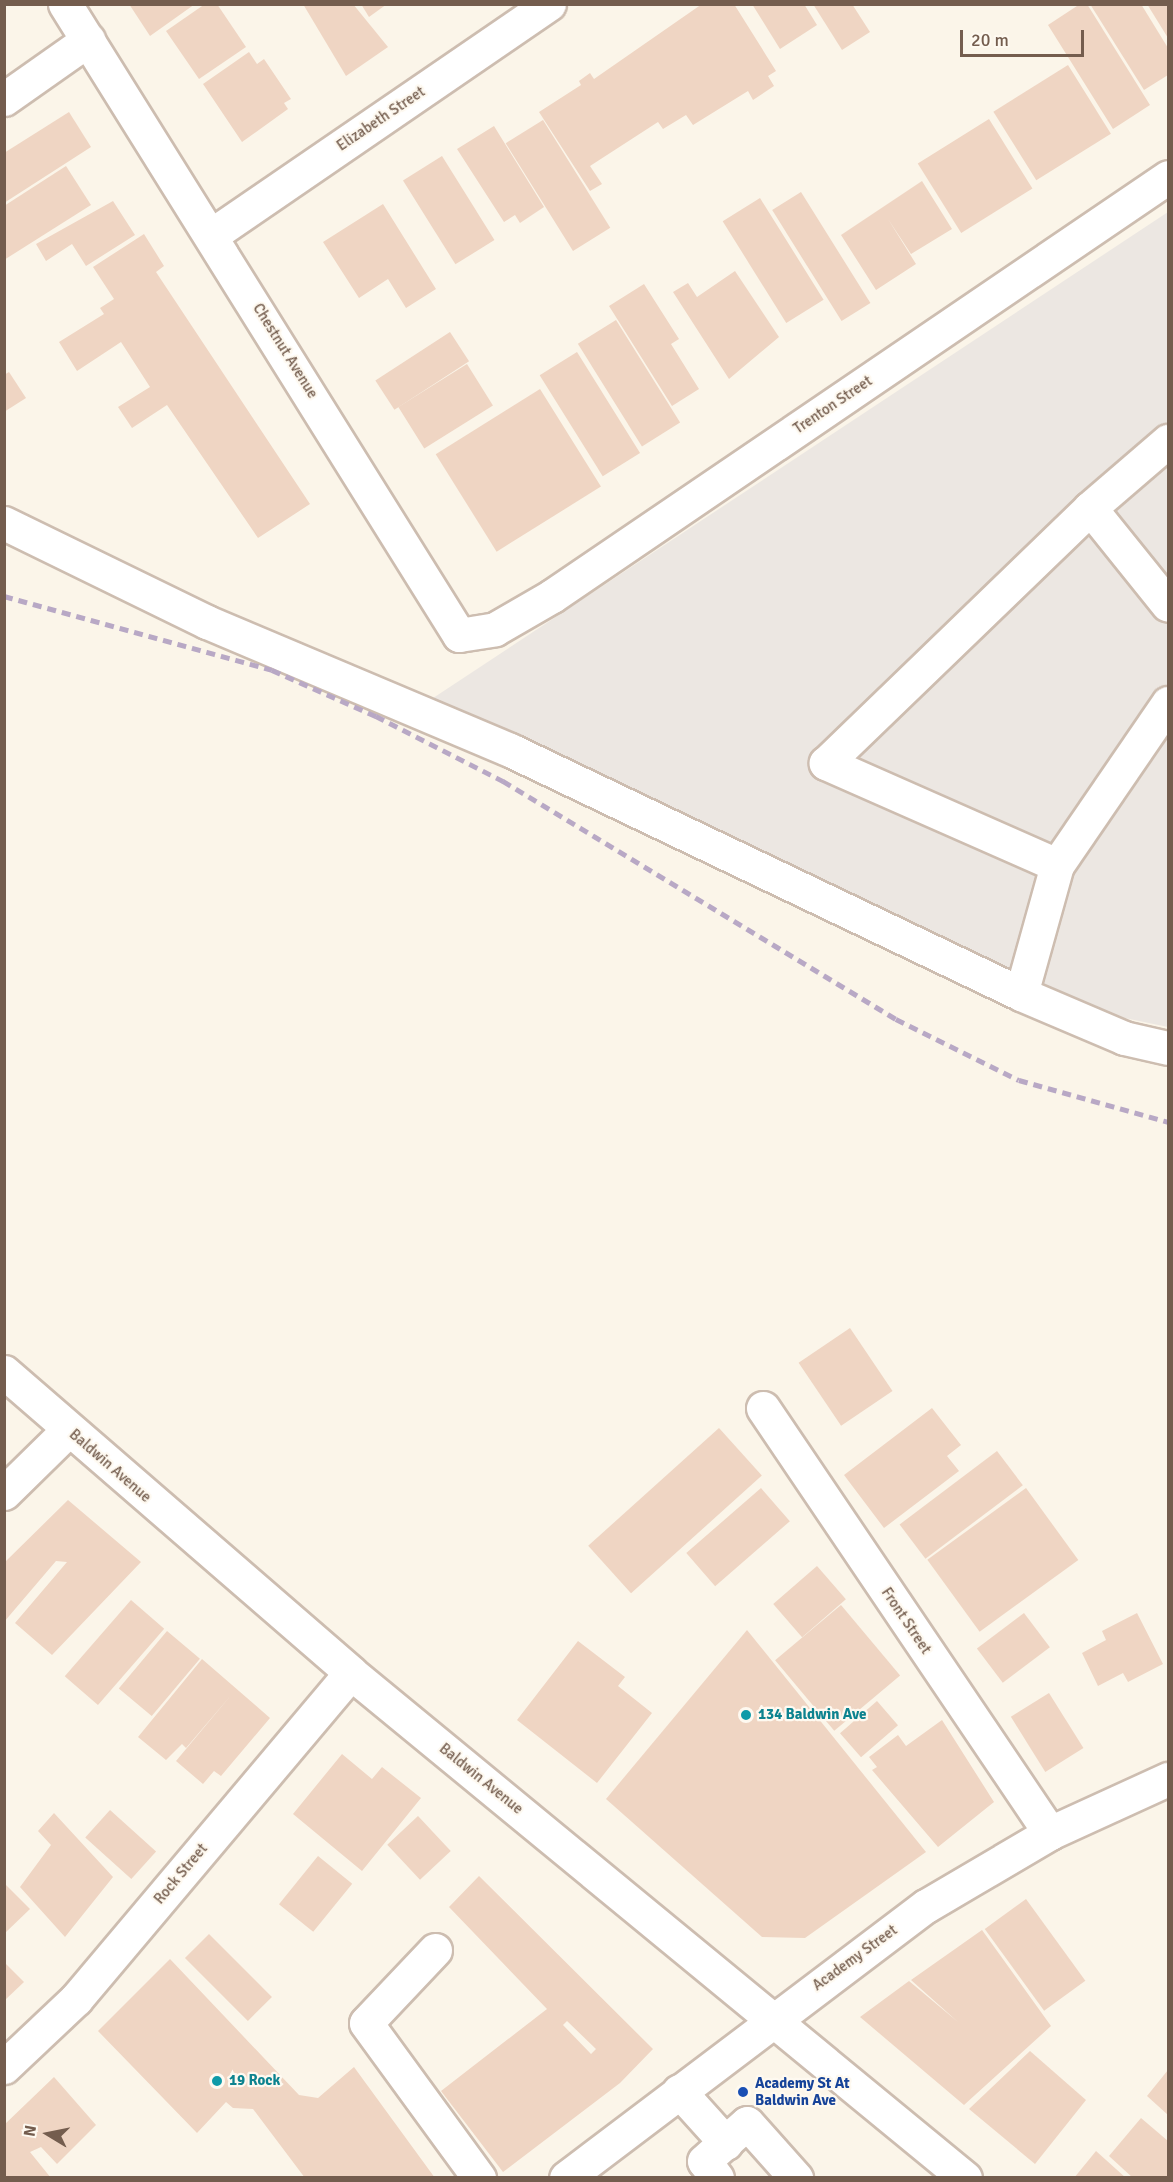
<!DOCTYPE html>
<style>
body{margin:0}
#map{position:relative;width:1173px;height:2182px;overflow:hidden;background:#fbf5e9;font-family:Signika,sans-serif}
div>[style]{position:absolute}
.industrial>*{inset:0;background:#ece7e2}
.building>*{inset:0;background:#efd5c3;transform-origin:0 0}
.roads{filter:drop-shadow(2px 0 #cdbdb0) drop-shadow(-2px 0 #cdbdb0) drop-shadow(0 2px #cdbdb0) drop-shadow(0 -2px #cdbdb0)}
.minor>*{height:33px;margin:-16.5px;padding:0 16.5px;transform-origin:16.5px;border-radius:16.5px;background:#fff}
.rail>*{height:4.5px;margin-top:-2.25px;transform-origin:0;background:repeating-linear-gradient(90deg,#b8a8c5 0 9px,transparent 0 15px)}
.dots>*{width:16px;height:16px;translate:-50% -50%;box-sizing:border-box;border:3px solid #fef9f0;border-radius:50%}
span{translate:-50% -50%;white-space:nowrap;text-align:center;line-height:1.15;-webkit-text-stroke:4.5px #fef9f0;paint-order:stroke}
.street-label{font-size:15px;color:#745d4e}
.culture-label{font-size:15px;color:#0d838f;font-weight:700}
.left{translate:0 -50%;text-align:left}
.transit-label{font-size:15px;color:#164399;font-weight:700}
.frame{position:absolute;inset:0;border:6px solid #745d4e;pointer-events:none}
.north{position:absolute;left:18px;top:2104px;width:60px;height:60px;-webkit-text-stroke:4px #fef9f0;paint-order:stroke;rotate:280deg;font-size:16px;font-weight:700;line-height:24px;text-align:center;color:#745d4e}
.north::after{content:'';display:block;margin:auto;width:21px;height:27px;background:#745d4e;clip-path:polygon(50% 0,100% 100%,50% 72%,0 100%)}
.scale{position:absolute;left:960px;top:30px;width:124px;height:27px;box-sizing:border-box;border:3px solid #745d4e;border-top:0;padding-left:8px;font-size:18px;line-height:21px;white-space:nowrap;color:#745d4e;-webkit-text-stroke:4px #fef9f0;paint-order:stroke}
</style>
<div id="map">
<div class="industrial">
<div style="clip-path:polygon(1168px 212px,1168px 1027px,1072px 1007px,421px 706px)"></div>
</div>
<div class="building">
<div style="clip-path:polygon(129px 4px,195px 4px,150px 36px)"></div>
<div style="clip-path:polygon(205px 4px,217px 4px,246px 47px,199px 79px,166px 31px)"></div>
<div style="clip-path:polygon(303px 4px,353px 4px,388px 47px,346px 76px)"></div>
<div style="clip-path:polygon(361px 4px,387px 4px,369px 17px)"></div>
<div style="clip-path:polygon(702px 4px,734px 4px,776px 71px,768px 76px,774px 86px,753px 100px,748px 91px,693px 125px,686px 115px,663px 129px,658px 122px,590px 166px,602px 184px,590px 191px,539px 112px,581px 85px,579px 81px,590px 73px,594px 79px)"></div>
<div style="clip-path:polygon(752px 4px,804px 4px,817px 25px,780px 49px)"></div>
<div style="clip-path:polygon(813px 4px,852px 4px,870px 32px,842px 50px)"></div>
<div style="clip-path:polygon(1080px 4px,1087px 4px,1150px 105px,1113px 129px,1048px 25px)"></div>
<div style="clip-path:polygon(1090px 4px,1141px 4px,1168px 48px,1168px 75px,1144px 90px)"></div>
<div style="clip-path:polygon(1147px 4px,1168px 4px,1168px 38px)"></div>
<div style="clip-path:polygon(249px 52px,257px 64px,264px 59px,291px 99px,284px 103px,288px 109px,242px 142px,203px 84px)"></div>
<div style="left:1068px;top:65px;width:81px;height:88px;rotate:58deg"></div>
<div style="clip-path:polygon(69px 112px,91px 147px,4px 203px,4px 153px)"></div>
<div style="left:989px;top:119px;width:82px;height:84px;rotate:58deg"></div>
<div style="left:543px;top:120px;width:127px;height:44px;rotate:58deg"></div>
<div style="clip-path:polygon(494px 126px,544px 207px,520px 223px,515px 215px,504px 222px,457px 149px)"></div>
<div style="left:442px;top:156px;width:99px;height:46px;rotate:58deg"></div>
<div style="clip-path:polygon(66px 166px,91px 205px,4px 260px,4px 206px)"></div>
<div style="clip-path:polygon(922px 181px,952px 229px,911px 254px,888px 219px,916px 264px,876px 290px,841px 235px)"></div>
<div style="left:801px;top:192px;width:131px;height:34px;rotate:58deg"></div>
<div style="left:760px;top:198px;width:120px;height:44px;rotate:58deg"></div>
<div style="clip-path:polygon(113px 201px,135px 235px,86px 266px,72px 244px,46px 261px,36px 244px)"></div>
<div style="clip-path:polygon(383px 204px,436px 289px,406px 308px,388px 279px,359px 298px,323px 242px)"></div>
<div style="clip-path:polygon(144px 234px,164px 266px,156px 272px,310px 504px,258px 538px,167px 405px,132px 428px,118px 407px,150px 387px,121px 342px,77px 371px,59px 342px,104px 314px,100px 308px,114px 299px,93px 267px)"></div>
<div style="clip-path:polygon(735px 271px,779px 337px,729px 379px,673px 292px,688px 283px,697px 297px)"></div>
<div style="clip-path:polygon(644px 284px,679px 339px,671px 344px,699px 389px,672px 406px,609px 306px)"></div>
<div style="left:616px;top:320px;width:121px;height:45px;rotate:58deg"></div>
<div style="left:450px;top:332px;width:35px;height:89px;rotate:57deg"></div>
<div style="left:577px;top:352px;width:119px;height:44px;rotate:58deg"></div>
<div style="left:467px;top:364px;width:49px;height:81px;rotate:58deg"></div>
<div style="clip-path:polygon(9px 372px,26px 398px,4px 412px,4px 375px)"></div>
<div style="left:540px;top:389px;width:115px;height:123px;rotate:58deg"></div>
<div style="left:850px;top:1328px;width:76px;height:62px;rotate:56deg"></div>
<div style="clip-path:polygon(932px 1408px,961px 1445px,947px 1456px,959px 1471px,884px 1528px,844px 1475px)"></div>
<div style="left:719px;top:1428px;width:64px;height:176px;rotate:48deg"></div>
<div style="left:997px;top:1451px;width:43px;height:122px;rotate:53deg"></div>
<div style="left:761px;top:1488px;width:44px;height:99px;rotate:49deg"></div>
<div style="left:1026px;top:1488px;width:89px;height:122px;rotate:54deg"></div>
<div style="clip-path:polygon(68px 1500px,141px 1562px,52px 1655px,15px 1623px,67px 1562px,56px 1561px,4px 1622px,4px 1563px)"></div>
<div style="left:817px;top:1566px;width:44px;height:58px;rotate:49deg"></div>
<div style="left:131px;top:1600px;width:44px;height:101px;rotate:41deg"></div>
<div style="left:841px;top:1605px;width:92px;height:86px;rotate:50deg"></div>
<div style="left:1024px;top:1613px;width:43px;height:59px;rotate:53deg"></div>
<div style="clip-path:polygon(1137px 1613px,1163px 1664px,1128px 1682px,1123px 1673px,1098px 1686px,1082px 1653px,1106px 1640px,1102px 1631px)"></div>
<div style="clip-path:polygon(747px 1630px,926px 1852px,805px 1938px,762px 1937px,606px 1799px)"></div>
<div style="left:167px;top:1631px;width:43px;height:75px;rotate:40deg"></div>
<div style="clip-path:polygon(578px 1641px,625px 1677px,618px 1686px,652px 1713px,597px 1783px,517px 1720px)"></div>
<div style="clip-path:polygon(202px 1659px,270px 1718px,221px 1776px,214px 1771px,203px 1784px,176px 1761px,232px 1694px,186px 1748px,182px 1744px,166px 1760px,138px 1737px)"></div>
<div style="left:1049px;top:1693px;width:65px;height:45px;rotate:58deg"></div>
<div style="left:877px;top:1701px;width:32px;height:49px;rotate:49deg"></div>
<div style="clip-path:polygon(942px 1720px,994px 1802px,938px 1847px,872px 1770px,877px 1767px,869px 1757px,898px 1735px,906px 1746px)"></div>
<div style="clip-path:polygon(342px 1754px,372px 1779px,382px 1767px,421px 1798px,362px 1871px,293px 1814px)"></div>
<div style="left:110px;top:1810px;width:62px;height:37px;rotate:42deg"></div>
<div style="clip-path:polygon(54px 1813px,113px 1877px,65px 1937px,20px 1887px,51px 1845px,38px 1831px)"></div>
<div style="left:418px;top:1816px;width:48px;height:42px;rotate:47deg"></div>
<div style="left:318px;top:1856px;width:44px;height:62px;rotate:39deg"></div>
<div style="clip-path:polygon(evenodd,479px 1876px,653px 2049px,620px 2083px,503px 2172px,441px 2091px,547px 2009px,449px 1907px,479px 1876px,567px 2021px,596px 2049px,591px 2054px,563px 2025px,567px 2021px)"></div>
<div style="clip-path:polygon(4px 1883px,30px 1909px,4px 1934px)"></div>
<div style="left:1026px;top:1899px;width:101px;height:51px;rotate:54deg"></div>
<div style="clip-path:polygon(982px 1930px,1051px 2026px,964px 2105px,860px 2017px,909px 1981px,958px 2022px,911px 1980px)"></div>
<div style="left:209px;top:1934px;width:89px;height:34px;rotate:45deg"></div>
<div style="clip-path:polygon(170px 1959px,299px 2095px,318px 2098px,354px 2067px,435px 2178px,305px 2178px,253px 2109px,233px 2108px,226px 2102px,197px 2133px,98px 2031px)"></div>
<div style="clip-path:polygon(4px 1962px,24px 1982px,4px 2001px)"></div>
<div style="clip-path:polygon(1030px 2051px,1086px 2100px,1035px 2164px,969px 2109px)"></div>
<div style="clip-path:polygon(1168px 2070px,1168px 2115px,1147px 2096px)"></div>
<div style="clip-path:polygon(54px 2077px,96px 2125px,57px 2164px,41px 2147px,30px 2152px,51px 2178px,4px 2178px,4px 2125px)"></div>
<div style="clip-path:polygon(1141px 2118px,1168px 2141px,1168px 2178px,1133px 2178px,1109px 2156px)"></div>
<div style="clip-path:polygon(1096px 2151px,1126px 2178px,1074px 2178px)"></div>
</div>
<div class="roads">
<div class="minor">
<div style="left:65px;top:4px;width:744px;rotate:58.02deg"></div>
<div style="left:459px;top:635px;width:36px;rotate:-9deg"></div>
<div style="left:495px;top:629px;width:66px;rotate:-30.1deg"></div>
<div style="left:552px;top:596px;width:745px;rotate:-34.22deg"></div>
<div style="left:4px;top:99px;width:103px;rotate:-35.1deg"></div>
<div style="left:213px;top:234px;width:407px;rotate:-34.4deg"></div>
<div style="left:1090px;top:508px;width:124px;rotate:51.2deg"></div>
<div style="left:4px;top:523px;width:226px;rotate:26deg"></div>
<div style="left:207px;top:622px;width:329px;rotate:22.9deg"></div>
<div style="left:510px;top:750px;width:566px;rotate:25.52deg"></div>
<div style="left:1168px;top:703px;width:196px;rotate:124.4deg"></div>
<div style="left:1057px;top:865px;width:134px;rotate:105.6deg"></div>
<div style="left:1021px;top:994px;width:112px;rotate:23.1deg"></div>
<div style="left:1124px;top:1038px;width:45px;rotate:12.8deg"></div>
<div style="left:1057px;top:865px;width:253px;rotate:-156.2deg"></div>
<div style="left:826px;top:763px;width:367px;rotate:-44deg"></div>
<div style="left:1090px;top:508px;width:103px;rotate:-40.7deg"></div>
<div style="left:4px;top:1372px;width:459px;rotate:40.9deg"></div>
<div style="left:351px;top:1673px;width:795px;rotate:39.44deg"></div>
<div style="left:763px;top:1408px;width:513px;rotate:55.97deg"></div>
<div style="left:4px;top:1493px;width:90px;rotate:-44.5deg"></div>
<div style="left:435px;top:1950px;width:100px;rotate:133.4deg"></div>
<div style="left:366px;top:2023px;width:192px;rotate:53.9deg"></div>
<div style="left:4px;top:2067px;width:99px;rotate:-43.4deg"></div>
<div style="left:76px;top:1999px;width:426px;rotate:-49.9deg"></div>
<div style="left:679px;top:2091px;width:70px;rotate:47.9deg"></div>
<div style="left:566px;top:2178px;width:451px;rotate:-37.1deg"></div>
<div style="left:926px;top:1906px;width:144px;rotate:-30.5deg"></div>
<div style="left:1050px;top:1833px;width:130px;rotate:-24.6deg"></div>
<div style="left:717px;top:2178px;width:21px;rotate:-127deg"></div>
<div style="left:704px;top:2161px;width:57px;rotate:-41.5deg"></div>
<div style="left:747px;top:2123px;width:74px;rotate:48.3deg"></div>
</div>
</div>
<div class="rail">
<div style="left:4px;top:596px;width:278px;rotate:15.4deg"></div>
<div style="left:272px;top:670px;width:114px;rotate:23.9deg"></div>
<div style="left:376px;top:716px;width:143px;rotate:27.1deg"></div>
<div style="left:503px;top:781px;width:459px;rotate:31.2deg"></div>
<div style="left:896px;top:1019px;width:137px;rotate:26.4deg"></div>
<div style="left:1019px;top:1080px;width:155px;rotate:15.7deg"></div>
</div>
<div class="dots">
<div style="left:746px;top:1715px;background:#0f9aa8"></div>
<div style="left:217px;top:2081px;background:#0f9aa8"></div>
<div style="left:743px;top:2092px;background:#1a4fb4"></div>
</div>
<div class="street-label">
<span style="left:381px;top:119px;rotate:-34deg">Elizabeth Street</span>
<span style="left:285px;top:351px;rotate:58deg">Chestnut Avenue</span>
<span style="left:833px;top:405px;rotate:-34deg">Trenton Street</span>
<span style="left:110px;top:1466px;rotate:41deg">Baldwin Avenue</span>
<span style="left:906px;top:1621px;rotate:56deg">Front Street</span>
<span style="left:481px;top:1779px;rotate:39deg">Baldwin Avenue</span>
<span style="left:181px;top:1874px;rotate:-50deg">Rock Street</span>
<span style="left:855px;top:1958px;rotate:-36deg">Academy Street</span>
</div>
<div class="culture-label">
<span class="left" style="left:758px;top:1715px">134 Baldwin Ave</span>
<span class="left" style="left:229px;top:2081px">19 Rock</span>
</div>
<div class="transit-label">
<span class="left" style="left:755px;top:2092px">Academy St At<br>Baldwin Ave</span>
</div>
<div class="frame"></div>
<div class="north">N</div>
<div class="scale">20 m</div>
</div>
